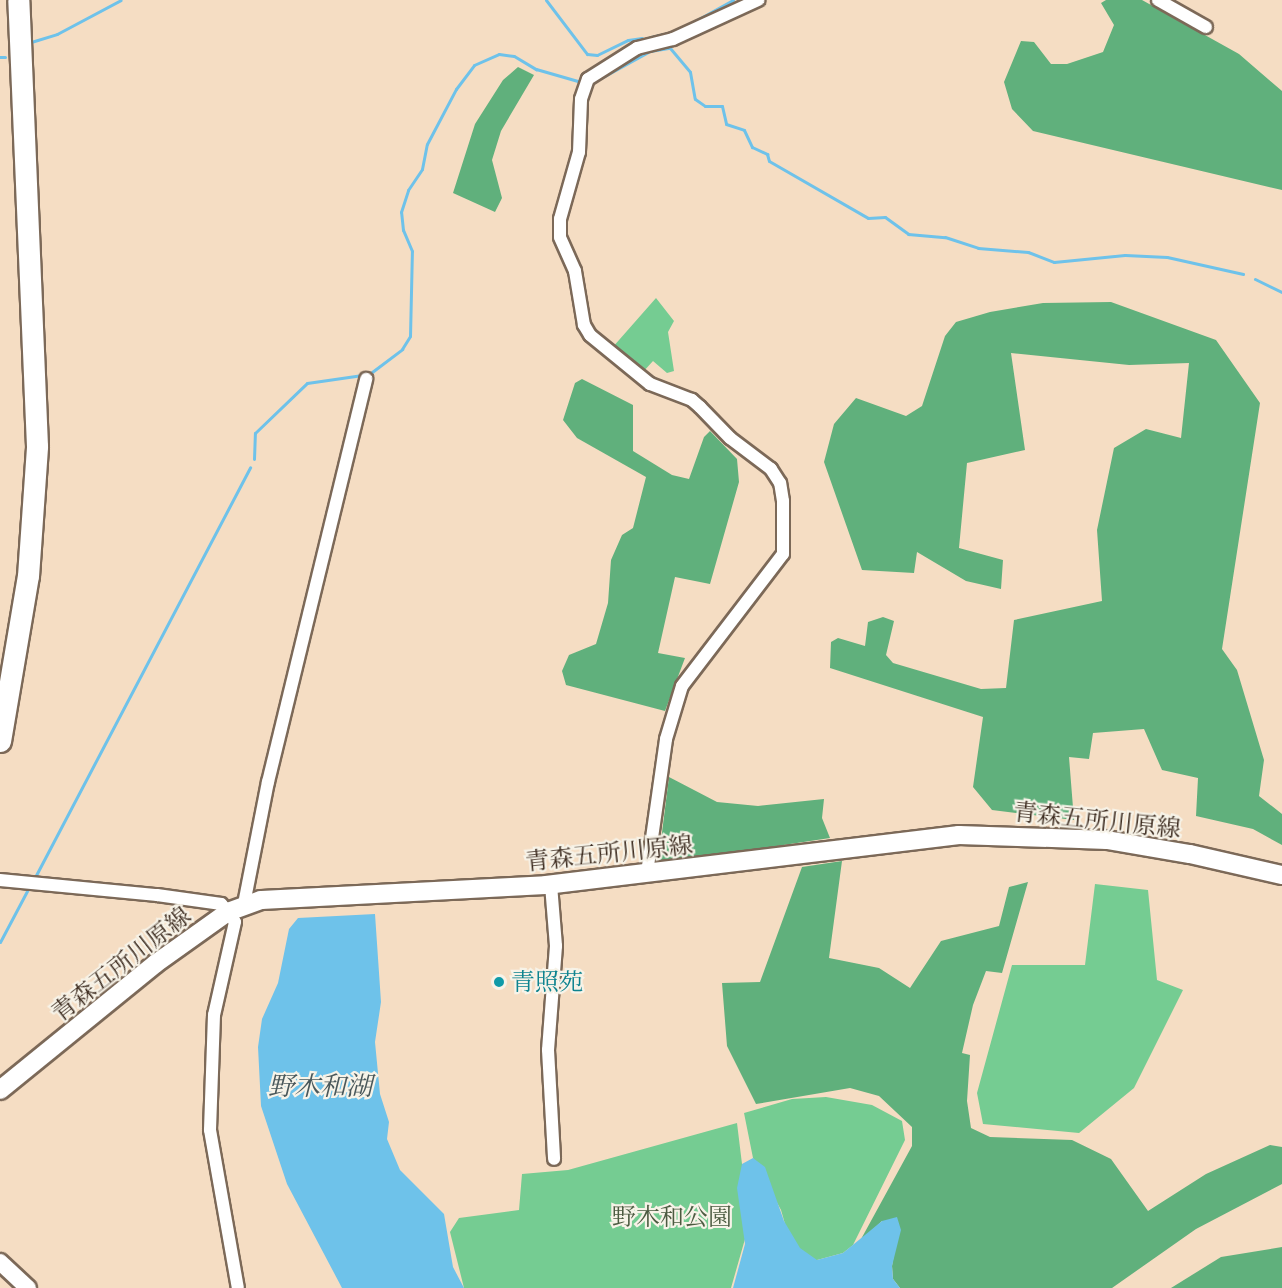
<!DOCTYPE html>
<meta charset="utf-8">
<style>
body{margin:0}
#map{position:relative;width:1282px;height:1288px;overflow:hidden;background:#f5ddc3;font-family:"EB Garamond","Noto Serif JP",serif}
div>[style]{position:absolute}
.green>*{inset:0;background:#75cc92}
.forest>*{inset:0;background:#60b07c}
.water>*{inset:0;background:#6ec2ea}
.stream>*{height:3px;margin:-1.5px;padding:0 1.5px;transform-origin:1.5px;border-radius:1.5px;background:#6ec2ea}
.roads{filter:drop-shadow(2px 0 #7c6958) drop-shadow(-2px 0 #7c6958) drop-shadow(0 2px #7c6958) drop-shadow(0 -2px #7c6958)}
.street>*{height:12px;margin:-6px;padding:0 6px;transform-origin:6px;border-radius:6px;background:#fff}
.secondary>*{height:16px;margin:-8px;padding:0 8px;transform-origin:8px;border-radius:8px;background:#fff}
.primary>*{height:18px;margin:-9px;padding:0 9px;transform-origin:9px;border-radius:9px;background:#fff}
.highway>*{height:21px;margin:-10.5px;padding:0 10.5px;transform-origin:10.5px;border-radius:10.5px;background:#fff}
.dots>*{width:16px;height:16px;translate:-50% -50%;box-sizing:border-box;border:3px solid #f7f3e8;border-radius:50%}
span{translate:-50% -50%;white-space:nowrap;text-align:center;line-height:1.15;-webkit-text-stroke:4.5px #f7f3e8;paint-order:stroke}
.street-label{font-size:24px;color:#3b2a1e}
.culture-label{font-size:24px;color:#0d838f}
.left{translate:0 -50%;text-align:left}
.park-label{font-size:24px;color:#4c5b41}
.water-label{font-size:26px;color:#4a585b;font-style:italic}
</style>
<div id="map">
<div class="green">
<div style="clip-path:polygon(656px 298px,674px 321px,668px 332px,674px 371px,667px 373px,653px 361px,642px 373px,612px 348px)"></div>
<div style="clip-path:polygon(1095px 884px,1148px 890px,1157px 980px,1183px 990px,1134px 1088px,1079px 1133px,983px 1124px,977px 1093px,1012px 965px,1085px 965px)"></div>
<div style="clip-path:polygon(826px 1097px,872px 1105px,902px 1121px,905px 1140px,853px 1245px,843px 1253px,817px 1260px,795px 1259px,781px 1210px,753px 1158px,744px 1113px,792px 1099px)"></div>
<div style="clip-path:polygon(737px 1123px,742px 1164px,745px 1239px,731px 1288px,464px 1288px,450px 1232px,459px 1218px,519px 1210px,522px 1174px,568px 1170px)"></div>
</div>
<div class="forest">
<div style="clip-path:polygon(1106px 0,1142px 0,1239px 54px,1282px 91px,1282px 190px,1033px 131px,1012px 109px,1004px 82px,1021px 41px,1034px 42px,1051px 64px,1067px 64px,1103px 52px,1114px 25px,1101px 3px)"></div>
<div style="clip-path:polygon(518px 67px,534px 75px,501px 131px,492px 160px,502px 198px,495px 212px,453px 193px,475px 124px,503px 80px)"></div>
<div style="clip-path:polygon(1111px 302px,1216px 340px,1260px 403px,1222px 649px,1237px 670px,1264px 760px,1259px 796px,1282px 814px,1282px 845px,1253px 829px,1196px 816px,1198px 778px,1162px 770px,1144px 729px,1093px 733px,1089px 759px,1069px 757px,1074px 820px,992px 810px,973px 787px,983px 717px,830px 668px,831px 642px,838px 638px,865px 646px,868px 622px,883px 617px,894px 621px,886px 655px,893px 663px,981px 689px,1006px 688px,1014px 620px,1102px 601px,1097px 530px,1114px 448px,1146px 429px,1181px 438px,1189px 363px,1129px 365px,1011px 353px,1025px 450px,967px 463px,959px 548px,1003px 560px,1001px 589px,966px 581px,917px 552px,914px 573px,862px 570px,824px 462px,834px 424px,856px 398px,906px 416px,922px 406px,945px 336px,956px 322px,990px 312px,1043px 303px)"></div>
<div style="clip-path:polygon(582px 379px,633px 405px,633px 451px,672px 475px,689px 479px,704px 437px,710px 431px,737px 459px,739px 482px,710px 584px,675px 577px,658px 653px,685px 658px,665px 711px,566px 685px,562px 671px,569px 655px,596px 644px,608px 603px,611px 560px,622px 535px,633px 528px,646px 477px,577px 438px,563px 420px,575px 383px)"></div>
<div style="clip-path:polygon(669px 777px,717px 802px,758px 806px,824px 799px,822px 818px,830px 838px,658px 864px)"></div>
<div style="clip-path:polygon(842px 861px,829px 958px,879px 968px,910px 988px,941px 941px,999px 926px,1009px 887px,1028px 882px,1002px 973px,986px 971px,973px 1005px,962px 1053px,970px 1055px,967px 1101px,971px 1128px,990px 1137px,1072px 1140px,1111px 1159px,1148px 1211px,1206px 1174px,1270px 1145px,1282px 1147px,1282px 1184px,1196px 1229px,1112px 1288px,900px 1288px,893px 1279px,892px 1266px,895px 1248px,882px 1221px,860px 1241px,912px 1146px,912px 1127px,879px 1096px,850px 1088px,756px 1104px,727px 1046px,722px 983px,760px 982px,802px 867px)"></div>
<div style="clip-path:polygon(1282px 1247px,1282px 1288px,1171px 1288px,1221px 1257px)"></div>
</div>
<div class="water">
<div style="clip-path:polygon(375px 914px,381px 1002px,375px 1042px,380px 1094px,389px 1122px,387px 1139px,400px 1170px,444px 1214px,453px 1267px,464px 1288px,342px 1288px,287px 1184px,261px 1106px,258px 1047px,262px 1019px,278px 983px,289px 929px,298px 918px)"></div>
<div style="clip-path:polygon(753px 1158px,765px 1167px,784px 1221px,800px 1248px,817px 1260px,843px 1253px,882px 1221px,897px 1217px,901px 1230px,892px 1266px,893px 1279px,900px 1288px,733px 1288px,745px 1244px,737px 1188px,742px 1164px)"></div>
</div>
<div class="stream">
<div style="left:546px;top:0;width:68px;rotate:52.8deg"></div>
<div style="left:587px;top:54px;width:10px;rotate:6deg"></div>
<div style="left:597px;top:55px;width:34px;rotate:-26deg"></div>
<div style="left:628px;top:40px;width:14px;rotate:-8deg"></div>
<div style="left:651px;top:37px;width:27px;rotate:-13deg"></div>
<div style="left:677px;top:31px;width:64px;rotate:-29deg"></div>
<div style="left:31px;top:42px;width:27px;rotate:-17deg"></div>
<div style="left:57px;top:34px;width:72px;rotate:-28deg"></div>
<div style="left:0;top:57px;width:5px"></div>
<div style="left:601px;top:78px;width:56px;rotate:-28.9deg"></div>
<div style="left:650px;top:51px;width:20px;rotate:-9deg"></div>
<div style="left:670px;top:48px;width:31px;rotate:50deg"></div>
<div style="left:690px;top:72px;width:27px;rotate:80deg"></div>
<div style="left:695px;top:99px;width:12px;rotate:35deg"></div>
<div style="left:705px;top:106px;width:17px"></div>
<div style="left:722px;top:106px;width:18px;rotate:77deg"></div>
<div style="left:726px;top:124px;width:19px;rotate:18deg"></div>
<div style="left:744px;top:130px;width:19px;rotate:65deg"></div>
<div style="left:752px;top:147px;width:17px;rotate:25deg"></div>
<div style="left:767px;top:154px;width:7px;rotate:74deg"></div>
<div style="left:769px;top:161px;width:114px;rotate:29.9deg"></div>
<div style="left:868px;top:218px;width:17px;rotate:-3deg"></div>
<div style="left:885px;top:217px;width:29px;rotate:36deg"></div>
<div style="left:908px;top:234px;width:37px;rotate:5deg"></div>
<div style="left:945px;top:237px;width:35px;rotate:18deg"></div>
<div style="left:978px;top:248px;width:50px;rotate:4.6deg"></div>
<div style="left:1028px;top:252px;width:28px;rotate:21deg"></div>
<div style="left:1054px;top:262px;width:71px;rotate:-5.6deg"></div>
<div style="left:1125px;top:255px;width:42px;rotate:2.7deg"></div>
<div style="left:1167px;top:257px;width:78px;rotate:12.6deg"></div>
<div style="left:1255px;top:279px;width:30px;rotate:26deg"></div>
<div style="left:372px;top:372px;width:38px;rotate:-37deg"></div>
<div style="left:402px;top:349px;width:15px;rotate:-58deg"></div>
<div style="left:410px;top:336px;width:85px;rotate:-88.7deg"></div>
<div style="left:412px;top:251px;width:23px;rotate:-113deg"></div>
<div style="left:403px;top:230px;width:18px;rotate:-96deg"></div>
<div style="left:401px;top:212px;width:23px;rotate:-72deg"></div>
<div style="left:408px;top:190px;width:25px;rotate:-56deg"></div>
<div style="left:422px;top:169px;width:25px;rotate:-79deg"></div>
<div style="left:427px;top:144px;width:62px;rotate:-62.2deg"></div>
<div style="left:456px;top:89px;width:30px;rotate:-53deg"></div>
<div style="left:474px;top:65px;width:27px;rotate:-24deg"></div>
<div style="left:499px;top:54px;width:15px;rotate:8deg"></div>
<div style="left:514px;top:56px;width:26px;rotate:31deg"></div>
<div style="left:536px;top:69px;width:47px;rotate:16.1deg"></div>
<div style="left:254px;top:459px;width:26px;rotate:-88deg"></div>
<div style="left:255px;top:433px;width:72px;rotate:-43.9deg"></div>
<div style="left:307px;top:383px;width:56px;rotate:-8.3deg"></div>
<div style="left:34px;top:879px;width:465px;rotate:-62.3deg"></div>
<div style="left:0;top:942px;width:58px;rotate:-62.1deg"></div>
</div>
<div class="roads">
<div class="street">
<div style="left:1158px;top:0;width:55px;rotate:29.4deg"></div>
<div style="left:647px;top:873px;width:135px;rotate:-81.9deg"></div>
<div style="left:666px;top:739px;width:55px;rotate:-73.2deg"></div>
<div style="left:682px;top:686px;width:166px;rotate:-52.6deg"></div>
<div style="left:783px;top:554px;width:53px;rotate:-90deg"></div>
<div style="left:783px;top:501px;width:18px;rotate:-99deg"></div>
<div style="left:780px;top:483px;width:17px;rotate:-123deg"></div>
<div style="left:771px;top:469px;width:51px;rotate:-142.9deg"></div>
<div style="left:730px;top:438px;width:43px;rotate:-134.1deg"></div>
<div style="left:700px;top:407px;width:11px;rotate:-139deg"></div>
<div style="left:692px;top:400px;width:45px;rotate:-159.1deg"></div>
<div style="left:650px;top:384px;width:77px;rotate:-140.8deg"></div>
<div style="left:590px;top:335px;width:12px;rotate:-121deg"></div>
<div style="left:584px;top:325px;width:55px;rotate:-99.5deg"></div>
<div style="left:575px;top:271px;width:37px;rotate:-114deg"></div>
<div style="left:560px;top:237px;width:18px;rotate:-90deg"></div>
<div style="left:560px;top:219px;width:70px;rotate:-74.2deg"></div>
<div style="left:579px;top:152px;width:53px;rotate:-87.8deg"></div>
<div style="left:581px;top:99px;width:21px;rotate:-71deg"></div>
<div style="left:588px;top:79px;width:58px;rotate:-32.3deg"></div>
<div style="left:637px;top:48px;width:37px;rotate:-14deg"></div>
<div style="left:673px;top:39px;width:94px;rotate:-24.6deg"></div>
<div style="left:0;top:880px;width:158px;rotate:5.5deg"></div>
<div style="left:157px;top:895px;width:65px;rotate:8deg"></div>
<div style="left:221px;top:904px;width:11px;rotate:49deg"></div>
<div style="left:228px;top:912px;width:12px;rotate:55deg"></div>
<div style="left:235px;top:922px;width:95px;rotate:102.7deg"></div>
<div style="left:214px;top:1015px;width:115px;rotate:92deg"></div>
<div style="left:210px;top:1130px;width:160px;rotate:80deg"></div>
<div style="left:551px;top:885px;width:61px;rotate:85.3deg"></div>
<div style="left:556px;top:946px;width:104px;rotate:94.4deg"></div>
<div style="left:548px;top:1050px;width:109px;rotate:86.8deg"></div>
<div style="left:244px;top:904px;width:124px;rotate:-78.9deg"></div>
<div style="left:268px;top:782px;width:415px;rotate:-76.3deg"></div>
</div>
<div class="secondary">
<div style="left:0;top:1262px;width:38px;rotate:43deg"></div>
</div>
<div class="primary">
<div style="left:0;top:1090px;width:200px;rotate:-39.1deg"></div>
<div style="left:155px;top:964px;width:90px;rotate:-35.5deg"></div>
<div style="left:228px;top:912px;width:35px;rotate:-20deg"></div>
<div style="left:261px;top:900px;width:285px;rotate:-3deg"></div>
<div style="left:546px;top:885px;width:416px;rotate:-6.9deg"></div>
<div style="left:959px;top:835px;width:148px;rotate:1.9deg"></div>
<div style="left:1107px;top:840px;width:84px;rotate:9.6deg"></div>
<div style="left:1190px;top:854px;width:94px;rotate:12.9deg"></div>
</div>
<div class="highway">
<div style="left:0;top:741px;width:167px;rotate:-80.4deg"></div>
<div style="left:28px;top:576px;width:130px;rotate:-86deg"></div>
<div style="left:37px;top:446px;width:446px;rotate:-92.4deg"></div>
</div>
</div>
<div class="dots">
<div style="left:499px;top:982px;background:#0f9aa8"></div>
</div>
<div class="street-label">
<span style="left:1097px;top:820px;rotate:6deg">青森五所川原線</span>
<span style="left:609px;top:853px;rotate:-6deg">青森五所川原線</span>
<span style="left:121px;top:964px;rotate:-38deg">青森五所川原線</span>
</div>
<div class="culture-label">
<span class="left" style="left:511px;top:982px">青照苑</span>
</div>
<div class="park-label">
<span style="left:672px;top:1217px">野木和公園</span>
</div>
<div class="water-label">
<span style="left:320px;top:1087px">野木和湖</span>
</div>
</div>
